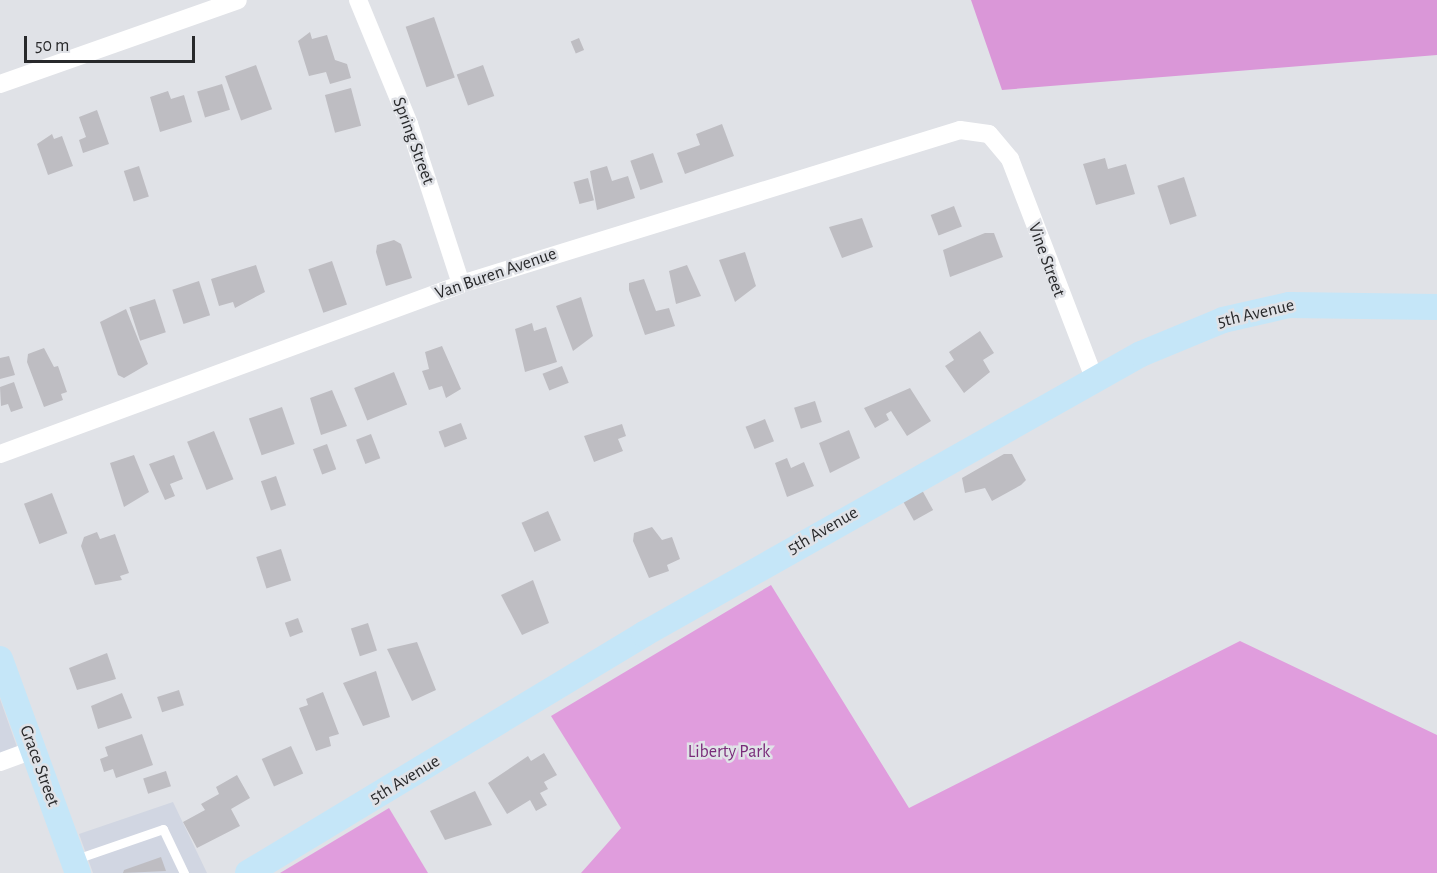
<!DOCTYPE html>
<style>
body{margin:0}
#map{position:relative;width:1437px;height:873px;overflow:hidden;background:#e0e2e7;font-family:"Alegreya Sans",sans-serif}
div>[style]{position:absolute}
.built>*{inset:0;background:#d1d6e2}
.green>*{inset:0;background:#e09ddd}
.forest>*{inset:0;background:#da97d8}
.building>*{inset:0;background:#bebdc2;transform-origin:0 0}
.lane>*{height:9px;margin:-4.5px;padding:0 4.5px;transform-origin:4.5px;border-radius:4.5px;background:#fff}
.street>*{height:18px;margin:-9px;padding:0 9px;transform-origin:9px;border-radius:9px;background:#fff}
.secondary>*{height:26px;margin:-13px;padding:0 13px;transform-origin:13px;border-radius:13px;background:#c5e6f8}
span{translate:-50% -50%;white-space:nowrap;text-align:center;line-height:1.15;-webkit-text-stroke:5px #e0e2e7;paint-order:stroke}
.street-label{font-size:18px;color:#28292b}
.park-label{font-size:18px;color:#792b79}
.scale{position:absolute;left:24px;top:36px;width:171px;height:27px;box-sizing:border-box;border:3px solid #28292b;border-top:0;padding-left:8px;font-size:18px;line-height:21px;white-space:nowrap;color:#28292b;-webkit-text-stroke:4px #e0e2e7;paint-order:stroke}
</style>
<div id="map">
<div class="built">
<div style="clip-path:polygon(0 699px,17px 747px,0 754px)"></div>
<div style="clip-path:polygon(173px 802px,207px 873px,93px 873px,79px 834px)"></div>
</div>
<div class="green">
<div style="clip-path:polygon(771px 585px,909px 808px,1240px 641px,1437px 735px,1437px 873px,581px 873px,621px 828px,551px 716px)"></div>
<div style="clip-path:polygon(389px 808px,428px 873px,280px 873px)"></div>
</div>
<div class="forest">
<div style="clip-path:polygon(971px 0,1437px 0,1437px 55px,1002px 90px)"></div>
</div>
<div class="building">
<div style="left:434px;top:17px;width:64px;height:30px;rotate:71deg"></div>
<div style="clip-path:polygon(310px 32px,312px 39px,327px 35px,335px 60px,347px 64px,351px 78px,330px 84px,326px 72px,309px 76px,298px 41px)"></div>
<div style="left:579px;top:38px;width:13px;height:9px;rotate:67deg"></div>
<div style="left:256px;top:65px;width:47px;height:33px;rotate:70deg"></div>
<div style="left:483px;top:65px;width:33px;height:28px;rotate:70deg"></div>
<div style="left:222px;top:84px;width:27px;height:26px;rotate:73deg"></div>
<div style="left:351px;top:88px;width:39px;height:27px;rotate:75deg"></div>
<div style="clip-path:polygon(168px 91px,171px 99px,184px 95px,192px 122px,160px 132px,150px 97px)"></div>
<div style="clip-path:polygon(97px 110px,109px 144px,83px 153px,79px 140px,86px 137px,79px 117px)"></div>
<div style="clip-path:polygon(722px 124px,734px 156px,685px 174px,677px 153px,700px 145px,696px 134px)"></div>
<div style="clip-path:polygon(52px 134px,54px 139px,62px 136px,73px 166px,48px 175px,37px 144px)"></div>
<div style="left:653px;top:153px;width:31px;height:24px;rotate:71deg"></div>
<div style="clip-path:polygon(1105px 158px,1108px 169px,1126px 164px,1135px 194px,1096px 205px,1083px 164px)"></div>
<div style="left:139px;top:166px;width:32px;height:16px;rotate:72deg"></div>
<div style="clip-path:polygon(607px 166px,612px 181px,628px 176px,635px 198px,597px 210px,590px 171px)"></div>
<div style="left:1184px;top:177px;width:41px;height:28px;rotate:72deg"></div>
<div style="left:588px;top:178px;width:23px;height:15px;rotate:75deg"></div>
<div style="left:954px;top:206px;width:22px;height:25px;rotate:69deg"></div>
<div style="clip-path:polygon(862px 218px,873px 247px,842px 258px,829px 227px)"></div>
<div style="clip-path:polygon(985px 233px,994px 233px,1003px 257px,950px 277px,943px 250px)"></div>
<div style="clip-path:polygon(394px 240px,401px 244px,412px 278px,386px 286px,376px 252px,377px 245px)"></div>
<div style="clip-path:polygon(745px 252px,756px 286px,735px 302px,719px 260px)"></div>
<div style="left:332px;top:261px;width:46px;height:25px;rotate:71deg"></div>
<div style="clip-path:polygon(256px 265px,265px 292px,235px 308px,233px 302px,219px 306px,211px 279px)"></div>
<div style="clip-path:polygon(687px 265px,701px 296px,676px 304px,669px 271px)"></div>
<div style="clip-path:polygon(644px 279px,656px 311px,669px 308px,675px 326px,645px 335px,629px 290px,629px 283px)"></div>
<div style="left:199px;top:281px;width:36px;height:28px;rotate:72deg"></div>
<div style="clip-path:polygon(581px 297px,593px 336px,573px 351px,556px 306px)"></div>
<div style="left:155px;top:299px;width:35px;height:27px;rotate:72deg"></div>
<div style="clip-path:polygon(126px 309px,148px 364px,124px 378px,118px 375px,100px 322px)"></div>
<div style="clip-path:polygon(532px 323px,534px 331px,546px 327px,557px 362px,525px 372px,515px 329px)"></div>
<div style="clip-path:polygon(980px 331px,994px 353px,983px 360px,990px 372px,964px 393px,945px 366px,954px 360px,949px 352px)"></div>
<div style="clip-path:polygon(442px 346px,461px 389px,446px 398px,442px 386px,429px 390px,422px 371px,429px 369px,425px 352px)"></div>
<div style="clip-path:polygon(44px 348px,54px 367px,58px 366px,67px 392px,61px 394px,63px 400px,44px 407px,27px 362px,28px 354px)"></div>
<div style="clip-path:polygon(9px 356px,15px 375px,0 379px,0 358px)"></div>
<div style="left:562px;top:366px;width:18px;height:21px;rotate:68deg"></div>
<div style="left:394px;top:372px;width:35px;height:43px;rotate:68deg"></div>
<div style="clip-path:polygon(14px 382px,23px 408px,11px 412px,8px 404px,1px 406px,0 387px)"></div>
<div style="clip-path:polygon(910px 388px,931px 421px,907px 436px,891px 411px,886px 414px,889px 420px,875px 428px,864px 408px)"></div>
<div style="clip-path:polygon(332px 390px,347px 426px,321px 435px,310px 398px)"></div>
<div style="left:815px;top:401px;width:22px;height:22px;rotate:72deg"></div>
<div style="left:282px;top:407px;width:39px;height:35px;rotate:71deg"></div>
<div style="left:765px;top:419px;width:24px;height:21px;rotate:68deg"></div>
<div style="left:461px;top:423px;width:17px;height:24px;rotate:69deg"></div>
<div style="clip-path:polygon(622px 424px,626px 436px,618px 439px,623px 451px,594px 462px,584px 436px)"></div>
<div style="clip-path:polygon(849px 430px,860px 458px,830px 473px,819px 443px)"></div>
<div style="left:214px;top:431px;width:52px;height:29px;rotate:68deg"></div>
<div style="left:371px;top:434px;width:26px;height:16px;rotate:69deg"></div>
<div style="left:327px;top:444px;width:27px;height:15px;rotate:70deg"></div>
<div style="clip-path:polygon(1004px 454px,1012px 454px,1026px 480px,1021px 485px,992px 501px,985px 488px,965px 493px,962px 478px)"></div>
<div style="clip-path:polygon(134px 455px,149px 492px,124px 507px,110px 463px)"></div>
<div style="clip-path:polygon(174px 455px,183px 479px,170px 484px,175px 496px,165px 500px,149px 464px)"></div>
<div style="clip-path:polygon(787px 458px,791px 468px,804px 462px,814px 486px,787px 497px,775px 463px)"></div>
<div style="left:276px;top:476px;width:31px;height:16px;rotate:71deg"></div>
<div style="left:922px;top:490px;width:23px;height:22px;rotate:61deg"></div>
<div style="left:52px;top:493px;width:43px;height:30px;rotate:69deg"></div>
<div style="left:548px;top:511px;width:32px;height:29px;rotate:66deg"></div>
<div style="clip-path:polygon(652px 527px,662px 540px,672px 537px,680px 559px,667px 565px,669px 571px,649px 578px,633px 541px,634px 533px)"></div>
<div style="clip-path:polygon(97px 532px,100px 539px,115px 534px,129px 573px,120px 576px,122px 580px,95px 585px,81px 546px,84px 537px)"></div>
<div style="left:281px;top:549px;width:33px;height:26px;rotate:72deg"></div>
<div style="clip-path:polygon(533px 580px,549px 623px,522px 635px,501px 595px)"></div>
<div style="left:298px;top:618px;width:15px;height:14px;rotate:70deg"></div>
<div style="left:368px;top:623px;width:29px;height:18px;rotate:72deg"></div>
<div style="clip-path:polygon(417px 642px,436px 690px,412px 701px,387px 649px)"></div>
<div style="clip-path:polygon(107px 653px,116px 679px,77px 690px,69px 668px)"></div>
<div style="clip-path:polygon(376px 671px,390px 717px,363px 726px,343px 683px)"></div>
<div style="left:179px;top:690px;width:16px;height:23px;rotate:72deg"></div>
<div style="clip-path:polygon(323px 692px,339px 734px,329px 737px,331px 746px,316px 751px,299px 708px,308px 705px,306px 699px)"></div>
<div style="clip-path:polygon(122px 693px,132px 718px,98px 729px,91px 706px)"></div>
<div style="clip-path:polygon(142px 734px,153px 765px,116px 778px,113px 769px,104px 772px,100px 759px,108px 756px,105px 747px)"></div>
<div style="left:291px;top:746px;width:30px;height:32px;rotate:66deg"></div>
<div style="clip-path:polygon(544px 753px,557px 775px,544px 782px,548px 789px,540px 793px,547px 805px,536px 811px,530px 800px,507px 814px,488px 783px,528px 756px,531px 761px)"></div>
<div style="left:166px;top:771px;width:16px;height:24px;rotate:72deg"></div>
<div style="clip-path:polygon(237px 775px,250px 798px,231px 809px,240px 826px,197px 848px,183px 822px,205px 810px,201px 804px,219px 794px,216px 787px)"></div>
<div style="clip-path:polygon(475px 791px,492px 825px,445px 840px,430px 811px)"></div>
<div style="clip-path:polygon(161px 857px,166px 871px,123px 873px,124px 870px)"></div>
</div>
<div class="lane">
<div style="left:76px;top:859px;width:92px;rotate:-19deg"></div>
<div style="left:163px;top:829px;width:49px;rotate:64.5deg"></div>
</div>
<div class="street">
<div style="left:358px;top:0;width:134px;rotate:67.6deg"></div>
<div style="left:409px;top:124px;width:168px;rotate:72deg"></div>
<div style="left:0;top:84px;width:252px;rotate:-19.4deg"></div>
<div style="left:0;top:454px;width:491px;rotate:-20.2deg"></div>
<div style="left:461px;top:284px;width:522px;rotate:-17.15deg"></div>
<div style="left:960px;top:130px;width:29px;rotate:8deg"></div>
<div style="left:989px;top:134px;width:33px;rotate:50deg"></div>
<div style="left:1010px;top:159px;width:235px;rotate:69deg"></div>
<div style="left:0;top:762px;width:35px;rotate:-20deg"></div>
</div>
<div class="secondary">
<div style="left:0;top:659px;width:228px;rotate:70deg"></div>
<div style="left:248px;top:873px;width:463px;rotate:-31.1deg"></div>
<div style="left:644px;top:634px;width:570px;rotate:-29.4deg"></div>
<div style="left:1141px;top:354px;width:89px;rotate:-22.5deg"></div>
<div style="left:1223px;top:320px;width:68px;rotate:-12.8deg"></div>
<div style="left:1289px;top:305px;width:148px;rotate:0.8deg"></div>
</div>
<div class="street-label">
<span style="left:413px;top:141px;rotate:70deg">Spring Street</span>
<span style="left:1046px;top:260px;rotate:70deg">Vine Street</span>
<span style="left:496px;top:274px;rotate:-19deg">Van Buren Avenue</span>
<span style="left:1256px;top:314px;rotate:-13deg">5th Avenue</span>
<span style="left:823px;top:531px;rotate:-30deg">5th Avenue</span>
<span style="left:39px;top:766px;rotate:70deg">Grace Street</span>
<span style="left:405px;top:780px;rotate:-31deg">5th Avenue</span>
</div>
<div class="park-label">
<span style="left:729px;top:752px">Liberty Park</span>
</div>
<div class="scale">50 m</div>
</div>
